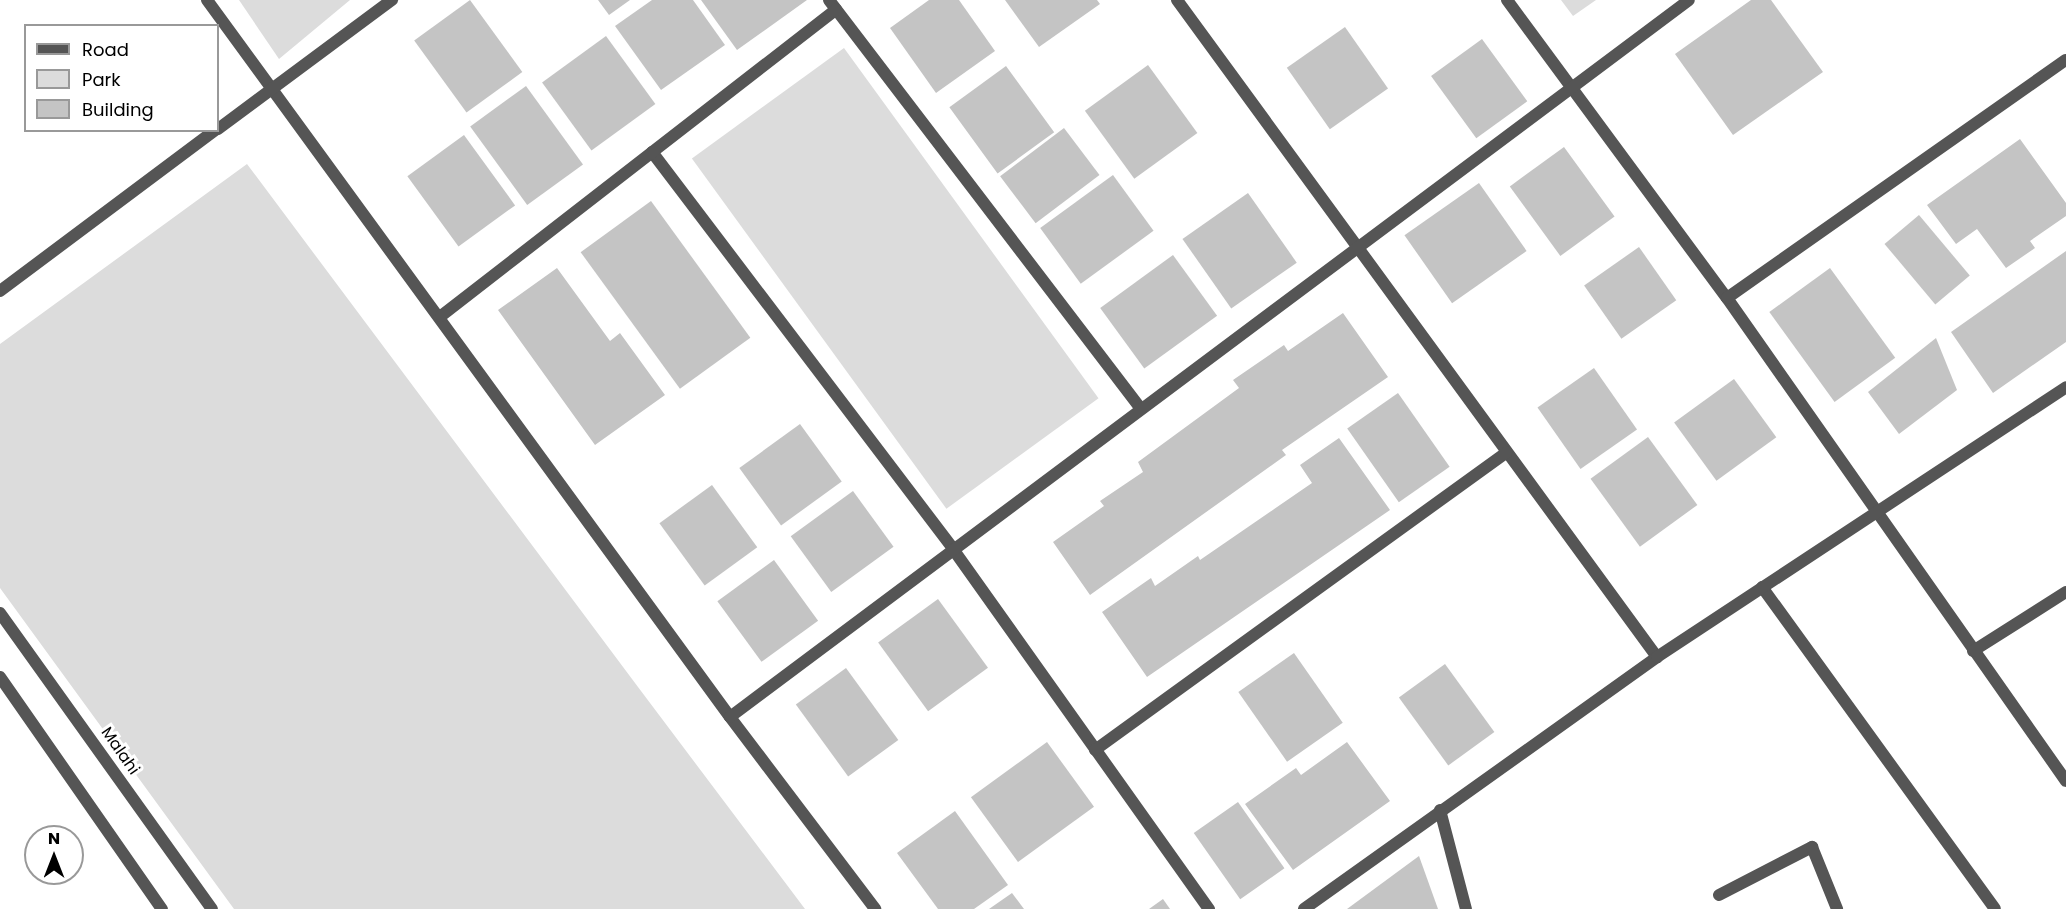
<!DOCTYPE html>
<style>
body{margin:0}
#map{position:relative;width:2066px;height:909px;overflow:hidden;background:#fff;font-family:Poppins,sans-serif}
div>[style]{position:absolute}
.green>*{inset:0;background:#dcdcdc;transform-origin:0 0}
.building>*{inset:0;background:#c4c4c4;transform-origin:0 0}
.minor>*{height:12px;margin:-6px;padding:0 6px;transform-origin:6px;border-radius:6px;background:#555}
span{translate:-50% -50%;white-space:nowrap;text-align:center;line-height:1.15;-webkit-text-stroke:6px #fff;paint-order:stroke}
.street-label{font-size:16px;color:#000}
.legend{position:absolute;left:24px;top:24px;width:195px;height:108px;box-sizing:border-box;background:#fff;border:2px solid #999;margin:0;padding:8px 10px;list-style:none;font-size:18px;color:#000}
.legend li{display:flex;align-items:center;gap:12px;height:30px}
.legend b{width:30px;border:2px solid #999}
.north{position:absolute;left:24px;top:825px;width:60px;height:60px;box-sizing:border-box;background:#fff;border:2px solid #999;border-radius:50%;rotate:0deg;font-size:16px;font-weight:700;line-height:24px;text-align:center;color:#000}
.north::after{content:'';display:block;margin:auto;width:21px;height:27px;background:#000;clip-path:polygon(50% 0,100% 100%,50% 72%,0 100%)}
</style>
<div id="map">
<div class="green">
<div style="clip-path:polygon(239px 0,350px 0,279px 59px)"></div>
<div style="clip-path:polygon(1561px 0,1596px 0,1573px 16px)"></div>
<div style="left:844px;top:48px;width:433px;height:188px;rotate:54deg"></div>
<div style="clip-path:polygon(247px 164px,638px 687px,805px 909px,234px 909px,0 588px,0 344px)"></div>
</div>
<div class="building">
<div style="left:470px;top:0;width:89px;height:69px;rotate:54deg"></div>
<div style="clip-path:polygon(598px 0,630px 0,609px 15px)"></div>
<div style="clip-path:polygon(652px 0,693px 0,725px 45px,661px 90px,615px 26px)"></div>
<div style="clip-path:polygon(701px 0,807px 0,737px 50px)"></div>
<div style="clip-path:polygon(929px 0,959px 0,995px 51px,936px 93px,890px 28px)"></div>
<div style="clip-path:polygon(1005px 0,1097px 0,1100px 4px,1039px 47px)"></div>
<div style="clip-path:polygon(1751px 0,1771px 0,1823px 72px,1733px 135px,1675px 54px)"></div>
<div style="left:1345px;top:27px;width:75px;height:71px;rotate:55deg"></div>
<div style="left:606px;top:36px;width:84px;height:79px;rotate:54deg"></div>
<div style="left:1482px;top:39px;width:77px;height:63px;rotate:54deg"></div>
<div style="left:1148px;top:65px;width:84px;height:78px;rotate:54deg"></div>
<div style="left:1006px;top:66px;width:82px;height:70px;rotate:54deg"></div>
<div style="left:526px;top:86px;width:97px;height:69px;rotate:54deg"></div>
<div style="left:1064px;top:128px;width:59px;height:80px;rotate:53deg"></div>
<div style="left:464px;top:135px;width:87px;height:70px;rotate:54deg"></div>
<div style="clip-path:polygon(2020px 139px,2066px 203px,2066px 216px,2030px 241px,2035px 248px,2006px 268px,1977px 229px,1956px 244px,1927px 205px)"></div>
<div style="left:1564px;top:147px;width:86px;height:67px;rotate:54deg"></div>
<div style="left:1113px;top:175px;width:69px;height:90px;rotate:54deg"></div>
<div style="left:1479px;top:183px;width:83px;height:91px;rotate:55deg"></div>
<div style="left:1248px;top:193px;width:85px;height:80px;rotate:55deg"></div>
<div style="left:651px;top:201px;width:169px;height:87px;rotate:54deg"></div>
<div style="left:1919px;top:215px;width:79px;height:45px;rotate:50deg"></div>
<div style="left:1639px;top:247px;width:65px;height:67px;rotate:55deg"></div>
<div style="clip-path:polygon(2066px 251px,2066px 342px,1993px 393px,1951px 332px)"></div>
<div style="left:1173px;top:255px;width:75px;height:90px;rotate:54deg"></div>
<div style="clip-path:polygon(557px 268px,610px 341px,620px 333px,665px 395px,595px 445px,498px 310px)"></div>
<div style="left:1830px;top:268px;width:111px;height:75px;rotate:54deg"></div>
<div style="clip-path:polygon(1343px 313px,1388px 377px,1282px 450px,1286px 455px,1090px 595px,1053px 542px,1104px 506px,1100px 501px,1143px 472px,1138px 462px,1239px 388px,1233px 380px,1284px 345px,1288px 351px)"></div>
<div style="clip-path:polygon(1936px 338px,1957px 390px,1899px 434px,1868px 392px)"></div>
<div style="left:1594px;top:368px;width:75px;height:69px;rotate:55deg"></div>
<div style="left:1734px;top:379px;width:72px;height:74px;rotate:54deg"></div>
<div style="left:1398px;top:393px;width:90px;height:62px;rotate:55deg"></div>
<div style="left:800px;top:424px;width:71px;height:75px;rotate:54deg"></div>
<div style="left:1648px;top:437px;width:84px;height:71px;rotate:54deg"></div>
<div style="clip-path:polygon(1339px 438px,1390px 510px,1147px 677px,1102px 612px,1151px 578px,1155px 586px,1198px 556px,1200px 560px,1312px 483px,1300px 465px)"></div>
<div style="left:712px;top:485px;width:77px;height:65px;rotate:54deg"></div>
<div style="left:853px;top:491px;width:69px;height:77px;rotate:54deg"></div>
<div style="left:774px;top:560px;width:75px;height:70px;rotate:54deg"></div>
<div style="left:938px;top:599px;width:85px;height:74px;rotate:54deg"></div>
<div style="left:1294px;top:653px;width:85px;height:68px;rotate:55deg"></div>
<div style="left:1445px;top:664px;width:84px;height:57px;rotate:54deg"></div>
<div style="left:846px;top:668px;width:89px;height:62px;rotate:54deg"></div>
<div style="left:1047px;top:742px;width:80px;height:94px;rotate:54deg"></div>
<div style="clip-path:polygon(1347px 742px,1390px 801px,1293px 870px,1245px 804px,1296px 768px,1301px 775px)"></div>
<div style="left:1238px;top:802px;width:81px;height:54px;rotate:55deg"></div>
<div style="clip-path:polygon(955px 811px,1008px 885px,974px 909px,938px 909px,897px 853px)"></div>
<div style="clip-path:polygon(1419px 856px,1438px 909px,1347px 909px)"></div>
<div style="clip-path:polygon(1012px 893px,1024px 909px,989px 909px)"></div>
<div style="clip-path:polygon(1163px 899px,1170px 909px,1149px 909px)"></div>
</div>
<div class="minor">
<div style="left:207px;top:0;width:887px;rotate:53.89deg"></div>
<div style="left:730px;top:717px;width:241px;rotate:52.9deg"></div>
<div style="left:829px;top:0;width:514px;rotate:52.66deg"></div>
<div style="left:1177px;top:0;width:814px;rotate:53.85deg"></div>
<div style="left:1507px;top:0;width:370px;rotate:53.6deg"></div>
<div style="left:1727px;top:298px;width:590px;rotate:54.94deg"></div>
<div style="left:218px;top:129px;width:217px;rotate:-36.6deg"></div>
<div style="left:652px;top:152px;width:498px;rotate:52.8deg"></div>
<div style="left:953px;top:549px;width:442px;rotate:54.6deg"></div>
<div style="left:0;top:291px;width:269px;rotate:-36.8deg"></div>
<div style="left:1727px;top:298px;width:414px;rotate:-35.1deg"></div>
<div style="left:441px;top:316px;width:500px;rotate:-37.8deg"></div>
<div style="left:1762px;top:587px;width:397px;rotate:54.1deg"></div>
<div style="left:0;top:613px;width:364px;rotate:54.4deg"></div>
<div style="left:1973px;top:651px;width:110px;rotate:-32.4deg"></div>
<div style="left:0;top:677px;width:283px;rotate:55.1deg"></div>
<div style="left:730px;top:717px;width:1197px;rotate:-36.78deg"></div>
<div style="left:1095px;top:750px;width:508px;rotate:-35.88deg"></div>
<div style="left:1440px;top:810px;width:102px;rotate:75.3deg"></div>
<div style="left:1719px;top:895px;width:105px;rotate:-27.3deg"></div>
<div style="left:1812px;top:847px;width:67px;rotate:68deg"></div>
<div style="left:1304px;top:909px;width:434px;rotate:-35.5deg"></div>
<div style="left:1657px;top:657px;width:490px;rotate:-33.4deg"></div>
</div>
<div class="street-label">
<span style="left:120px;top:751px;rotate:55deg">Malahi</span>
</div>
<ul class="legend">
<li><b style="height:8px;background:#555"></b>Road</li>
<li><b style="height:16px;background:#dcdcdc"></b>Park</li>
<li><b style="height:16px;background:#c4c4c4"></b>Building</li>
</ul>
<div class="north">N</div>
</div>
